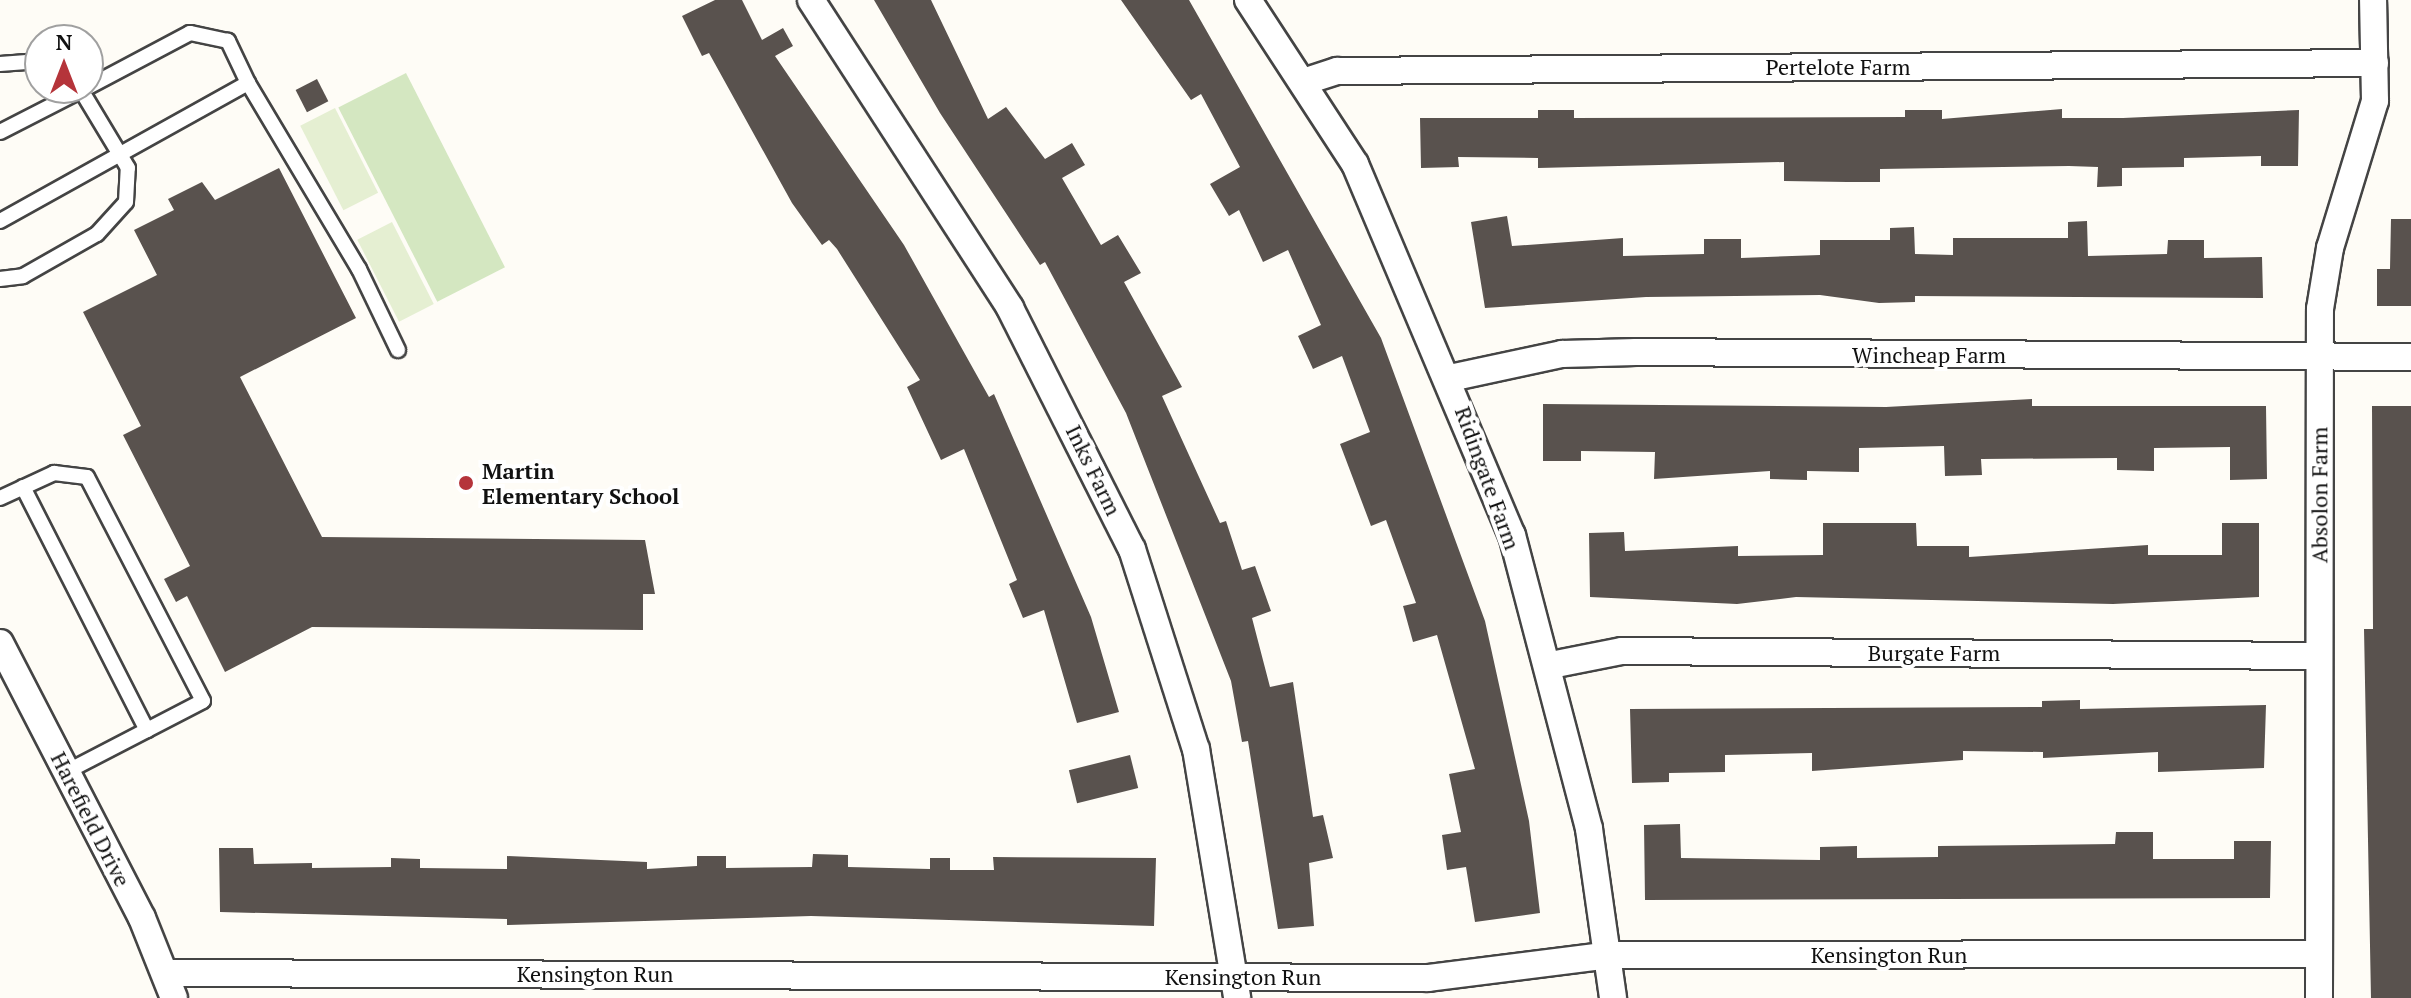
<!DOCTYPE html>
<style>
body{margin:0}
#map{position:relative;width:2411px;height:998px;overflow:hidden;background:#fefcf6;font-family:"PT Serif",serif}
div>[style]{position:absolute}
.green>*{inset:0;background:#d4e7c1;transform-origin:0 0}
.pitch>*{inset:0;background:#e5efd2;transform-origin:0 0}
.building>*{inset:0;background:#59524e;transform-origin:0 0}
.roads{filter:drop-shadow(2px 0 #444) drop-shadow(-2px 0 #444) drop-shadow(0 2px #444) drop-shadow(0 -2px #444)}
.service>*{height:14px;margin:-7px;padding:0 7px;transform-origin:7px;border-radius:7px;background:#fff}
.minor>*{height:26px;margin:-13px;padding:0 13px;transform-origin:13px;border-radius:13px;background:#fff}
.dots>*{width:22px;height:22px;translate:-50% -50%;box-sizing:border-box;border:4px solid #fff;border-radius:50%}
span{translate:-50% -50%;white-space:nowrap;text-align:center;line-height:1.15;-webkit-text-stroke:8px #fff;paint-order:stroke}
.street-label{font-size:22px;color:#111}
.poi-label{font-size:22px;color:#111;font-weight:700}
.left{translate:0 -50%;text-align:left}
.north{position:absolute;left:24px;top:24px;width:80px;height:80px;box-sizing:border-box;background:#fff;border:2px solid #a0a0a0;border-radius:50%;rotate:0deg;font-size:22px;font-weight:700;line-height:32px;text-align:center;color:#111}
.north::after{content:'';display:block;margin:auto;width:28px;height:36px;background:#b5343a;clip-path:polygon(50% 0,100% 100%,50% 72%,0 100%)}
</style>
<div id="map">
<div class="green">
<div style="left:406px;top:73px;width:218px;height:76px;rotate:63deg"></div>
</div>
<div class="pitch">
<div style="left:335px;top:108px;width:95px;height:39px;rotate:63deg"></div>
<div style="left:392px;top:222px;width:92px;height:39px;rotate:63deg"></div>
</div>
<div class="building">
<div style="clip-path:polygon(715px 0,742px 0,762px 40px,783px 28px,793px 46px,775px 56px,904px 245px,989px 397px,994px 394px,1091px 617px,1119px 712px,1077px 723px,1044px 610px,1023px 618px,1009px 584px,1017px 580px,964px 449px,941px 460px,907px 387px,920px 380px,837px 249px,829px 240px,822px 245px,792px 203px,709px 53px,702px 56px,682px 16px)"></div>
<div style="clip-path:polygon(874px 0,931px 0,988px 119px,1006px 107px,1045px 159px,1072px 143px,1085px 165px,1062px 178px,1101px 245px,1118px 235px,1141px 273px,1124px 282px,1182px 387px,1162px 396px,1220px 523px,1226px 521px,1242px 570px,1255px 566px,1271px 611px,1252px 618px,1270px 687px,1293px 682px,1313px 817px,1323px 815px,1333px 858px,1309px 863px,1314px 926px,1278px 929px,1248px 741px,1242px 742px,1231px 681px,1126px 413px,1045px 262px,1040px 265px,940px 113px)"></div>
<div style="clip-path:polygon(1121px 0,1189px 0,1381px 338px,1485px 621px,1529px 821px,1540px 913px,1475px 922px,1466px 867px,1447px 870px,1442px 835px,1461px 832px,1449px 774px,1475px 769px,1437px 635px,1413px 642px,1403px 606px,1416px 603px,1386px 520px,1371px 526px,1340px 444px,1370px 432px,1342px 356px,1313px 369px,1298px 336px,1321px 325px,1288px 250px,1263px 262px,1239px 210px,1229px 216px,1210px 184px,1240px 167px,1201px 94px,1191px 100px)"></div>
<div style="left:317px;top:79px;width:25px;height:24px;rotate:63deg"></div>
<div style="clip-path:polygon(2062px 109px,2062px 118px,2123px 118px,2299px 110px,2298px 166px,2261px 166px,2261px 156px,2184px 158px,2184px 167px,2122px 168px,2122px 186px,2097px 187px,2098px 167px,2069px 166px,1880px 169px,1880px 182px,1847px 182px,1784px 181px,1784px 162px,1538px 168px,1538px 158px,1458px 157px,1459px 167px,1421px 168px,1420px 118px,1538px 118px,1538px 110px,1574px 110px,1574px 118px,1905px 117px,1905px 110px,1942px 110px,1942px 119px)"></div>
<div style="clip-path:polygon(279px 168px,356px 318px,240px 377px,322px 537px,645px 540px,655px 594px,643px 594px,643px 630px,312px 627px,225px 672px,187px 596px,176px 602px,164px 579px,190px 566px,123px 435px,141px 426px,83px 312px,157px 275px,134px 230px,174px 210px,168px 199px,202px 182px,215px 200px)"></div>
<div style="clip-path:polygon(1507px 216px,1512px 246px,1623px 238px,1623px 256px,1704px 254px,1704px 239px,1741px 239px,1741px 258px,1820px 255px,1820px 240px,1890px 240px,1890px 228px,1914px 227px,1915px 254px,1953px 255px,1953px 238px,2068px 238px,2068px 222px,2087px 221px,2088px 256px,2167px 254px,2168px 240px,2204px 240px,2204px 258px,2262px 257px,2263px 298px,1915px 296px,1915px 302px,1879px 303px,1820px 295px,1646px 297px,1485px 308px,1471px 222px)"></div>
<div style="clip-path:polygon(2391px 219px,2411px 219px,2411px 306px,2377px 306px,2377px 269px,2390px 269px)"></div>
<div style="clip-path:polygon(2032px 399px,2032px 406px,2266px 406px,2267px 479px,2230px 480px,2230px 447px,2154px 448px,2154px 471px,2117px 470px,2117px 458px,1981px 459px,1982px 475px,1945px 476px,1944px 446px,1859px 448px,1859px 472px,1807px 471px,1807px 480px,1770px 479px,1770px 471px,1654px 479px,1655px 452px,1581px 451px,1581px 461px,1543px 461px,1543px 404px,1886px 407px)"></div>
<div style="clip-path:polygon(2372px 406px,2411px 406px,2411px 998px,2371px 998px,2364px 629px,2373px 629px)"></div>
<div style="clip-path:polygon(1823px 523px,1916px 523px,1917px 546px,1969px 546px,1969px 557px,2148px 545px,2148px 555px,2222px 555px,2222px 523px,2259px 523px,2259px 597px,2113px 604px,1796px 597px,1737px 604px,1590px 597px,1589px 533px,1624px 532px,1625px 551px,1738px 546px,1738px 556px,1823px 555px)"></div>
<div style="clip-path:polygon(2080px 700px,2080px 709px,2266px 705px,2264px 768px,2158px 772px,2158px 752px,2043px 758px,2043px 752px,1963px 751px,1963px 760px,1812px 771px,1812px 753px,1725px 755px,1725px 772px,1669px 773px,1669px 782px,1632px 783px,1630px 709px,2042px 707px,2042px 701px)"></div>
<div style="left:1130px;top:755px;width:34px;height:63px;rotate:76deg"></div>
<div style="clip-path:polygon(1680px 824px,1681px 858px,1820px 860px,1820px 847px,1857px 846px,1857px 858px,1938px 857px,1938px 846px,2115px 844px,2116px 832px,2153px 832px,2153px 859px,2234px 859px,2234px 841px,2271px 841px,2270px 898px,1645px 900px,1644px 825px)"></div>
<div style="clip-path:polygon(219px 848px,253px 848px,254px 864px,312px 863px,312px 868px,391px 867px,391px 858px,420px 859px,420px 868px,507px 869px,507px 856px,647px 862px,647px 869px,697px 866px,697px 856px,726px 856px,726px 868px,812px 867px,813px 854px,848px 855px,848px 867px,930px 869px,930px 858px,950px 858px,950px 870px,994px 870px,993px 857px,1156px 858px,1154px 926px,811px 916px,507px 925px,507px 919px,220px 912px)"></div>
</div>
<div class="roads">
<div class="service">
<div style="left:0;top:64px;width:40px;rotate:-4.3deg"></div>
<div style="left:248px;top:83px;width:217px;rotate:59.2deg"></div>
<div style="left:359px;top:269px;width:90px;rotate:64.3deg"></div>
<div style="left:0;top:132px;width:97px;rotate:-27.1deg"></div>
<div style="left:0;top:221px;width:284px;rotate:-29.1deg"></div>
<div style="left:248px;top:83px;width:47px;rotate:-115.5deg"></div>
<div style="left:228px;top:41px;width:39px;rotate:-168deg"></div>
<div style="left:190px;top:33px;width:115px;rotate:152.1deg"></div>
<div style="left:0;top:279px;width:23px;rotate:-7deg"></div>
<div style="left:23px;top:276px;width:85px;rotate:-29.6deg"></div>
<div style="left:97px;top:234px;width:43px;rotate:-47.8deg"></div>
<div style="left:126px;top:202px;width:34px;rotate:-87deg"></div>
<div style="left:128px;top:168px;width:93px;rotate:-121deg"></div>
<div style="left:23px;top:487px;width:273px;rotate:63deg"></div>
<div style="left:0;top:498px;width:60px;rotate:-24.8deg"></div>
<div style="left:54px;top:473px;width:33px;rotate:7deg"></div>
<div style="left:87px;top:477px;width:252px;rotate:62.6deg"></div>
<div style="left:203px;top:701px;width:154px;rotate:152.6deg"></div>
</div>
<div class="minor">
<div style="left:811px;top:0;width:367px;rotate:57.1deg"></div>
<div style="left:1010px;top:308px;width:270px;rotate:63.2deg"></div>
<div style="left:1132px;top:549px;width:210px;rotate:72.3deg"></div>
<div style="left:1196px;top:749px;width:252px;rotate:80.6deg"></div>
<div style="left:1248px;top:0;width:196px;rotate:56.9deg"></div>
<div style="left:1355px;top:164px;width:403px;rotate:67.1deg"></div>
<div style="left:1512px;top:535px;width:304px;rotate:75.3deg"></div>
<div style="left:1589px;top:829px;width:171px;rotate:81.9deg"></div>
<div style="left:1303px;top:82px;width:36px;rotate:-18deg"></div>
<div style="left:1337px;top:71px;width:1038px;rotate:-0.44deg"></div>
<div style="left:1450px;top:378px;width:115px;rotate:-12.1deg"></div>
<div style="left:1562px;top:354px;width:74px;rotate:-1.5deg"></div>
<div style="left:1636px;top:352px;width:775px;rotate:0.37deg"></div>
<div style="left:0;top:643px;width:309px;rotate:62.7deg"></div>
<div style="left:142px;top:918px;width:86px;rotate:68.2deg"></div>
<div style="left:1551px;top:665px;width:72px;rotate:-11.2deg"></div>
<div style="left:1622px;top:651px;width:697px;rotate:0.41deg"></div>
<div style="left:165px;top:973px;width:1263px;rotate:0.23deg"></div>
<div style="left:1428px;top:978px;width:182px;rotate:-7.2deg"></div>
<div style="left:1609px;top:955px;width:710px;rotate:-0.08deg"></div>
<div style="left:2319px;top:998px;width:689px;rotate:-89.92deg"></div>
<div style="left:2320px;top:309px;width:62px;rotate:-80.7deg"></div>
<div style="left:2330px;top:248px;width:154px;rotate:-73deg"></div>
<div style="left:2375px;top:101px;width:101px;rotate:-91.1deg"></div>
</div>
</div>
<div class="dots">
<div style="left:466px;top:483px;background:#b5343a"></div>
</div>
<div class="street-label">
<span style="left:1838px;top:67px">Pertelote Farm</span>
<span style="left:1929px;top:355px">Wincheap Farm</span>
<span style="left:1094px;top:470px;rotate:64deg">Inks Farm</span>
<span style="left:1488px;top:478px;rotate:70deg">Ridingate Farm</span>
<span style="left:2319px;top:495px;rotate:-90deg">Absolon Farm</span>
<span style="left:1934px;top:653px">Burgate Farm</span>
<span style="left:91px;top:819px;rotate:63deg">Harefield Drive</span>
<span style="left:1889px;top:955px">Kensington Run</span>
<span style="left:595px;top:974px">Kensington Run</span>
<span style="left:1243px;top:977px">Kensington Run</span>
</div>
<div class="poi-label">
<span class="left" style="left:482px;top:483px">Martin<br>Elementary School</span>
</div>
<div class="north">N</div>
</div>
